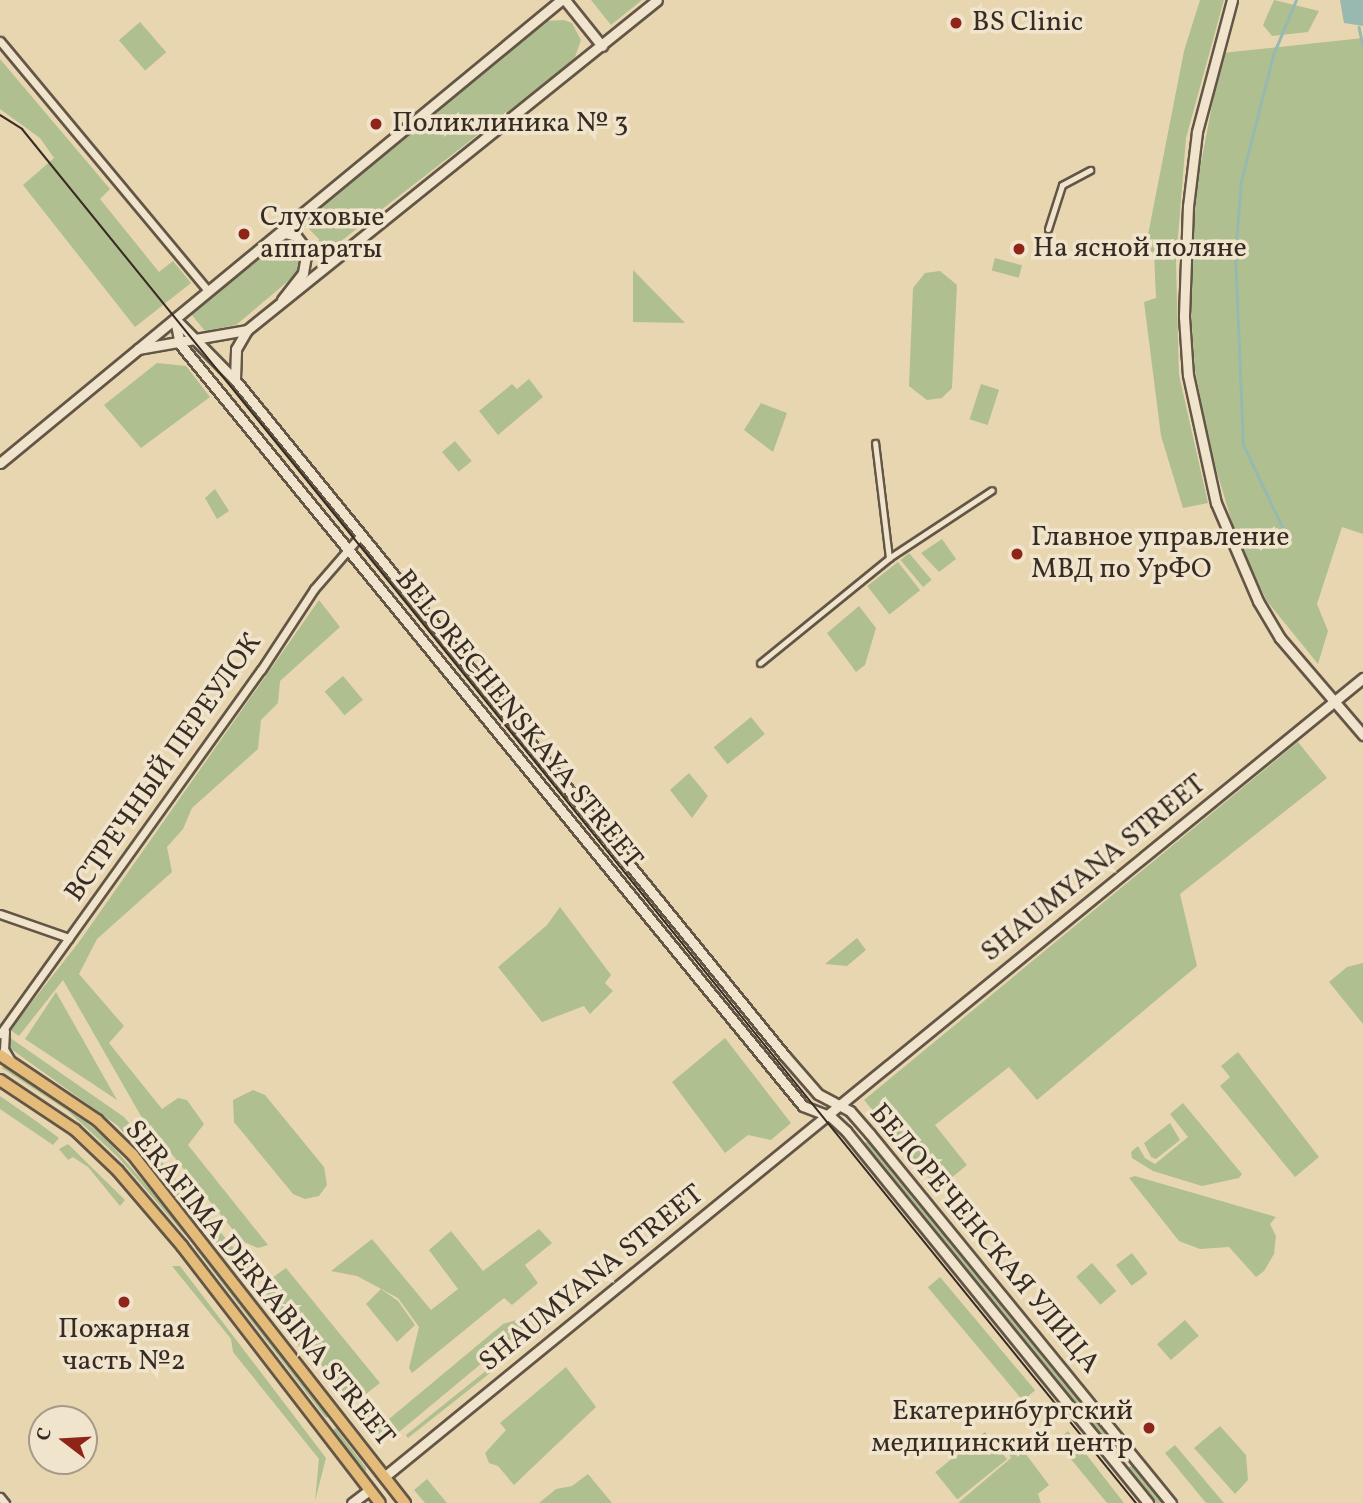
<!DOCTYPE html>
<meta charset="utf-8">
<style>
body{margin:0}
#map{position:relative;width:1363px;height:1503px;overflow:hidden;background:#e8d6b1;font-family:Vollkorn,serif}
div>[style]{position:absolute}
.green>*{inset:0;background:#b0bf90;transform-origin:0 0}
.water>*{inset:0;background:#97b9af}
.stream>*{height:2.5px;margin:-1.25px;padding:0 1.25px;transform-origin:1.25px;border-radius:1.25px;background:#97b9af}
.roads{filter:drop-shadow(2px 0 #635647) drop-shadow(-2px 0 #635647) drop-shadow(0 2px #635647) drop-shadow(0 -2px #635647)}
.pedestrian>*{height:5px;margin:-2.5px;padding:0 2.5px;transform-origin:2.5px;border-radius:2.5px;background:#f0e4cc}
.minor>*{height:7px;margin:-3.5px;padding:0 3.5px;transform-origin:3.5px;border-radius:3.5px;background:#f0e4cc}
.tertiary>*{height:9px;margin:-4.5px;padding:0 4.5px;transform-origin:4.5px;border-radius:4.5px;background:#f0e4cc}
.primary>*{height:10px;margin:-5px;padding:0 5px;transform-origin:5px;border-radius:5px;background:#e4bb78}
.tram>*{height:2px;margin:-1px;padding:0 1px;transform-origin:1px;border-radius:1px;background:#372c24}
.dots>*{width:19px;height:19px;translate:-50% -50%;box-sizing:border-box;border:4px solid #f0e4cc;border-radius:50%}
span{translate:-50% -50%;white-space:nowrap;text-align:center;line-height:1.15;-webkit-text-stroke:7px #f0e4cc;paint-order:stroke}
.poi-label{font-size:28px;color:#372c24}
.left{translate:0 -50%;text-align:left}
.right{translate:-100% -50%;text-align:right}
.street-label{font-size:28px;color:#372c24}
.north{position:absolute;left:28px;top:1405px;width:70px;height:70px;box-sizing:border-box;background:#f0e4cc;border:2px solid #a69a89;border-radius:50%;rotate:287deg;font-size:19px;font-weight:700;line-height:28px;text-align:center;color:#372c24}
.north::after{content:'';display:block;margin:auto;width:24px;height:32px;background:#8f2418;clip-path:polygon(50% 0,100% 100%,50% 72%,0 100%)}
</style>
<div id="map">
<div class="green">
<div style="clip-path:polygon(591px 0,642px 0,611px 25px)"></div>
<div style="clip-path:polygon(1200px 0,1224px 0,1186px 138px,1176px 262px,1179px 375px,1208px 503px,1183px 508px,1161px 436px,1144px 302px,1156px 298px,1154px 253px,1145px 250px,1184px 51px)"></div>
<div style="clip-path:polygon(1274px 0,1319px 11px,1308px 32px,1272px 36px,1263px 25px)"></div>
<div style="clip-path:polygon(564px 20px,572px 23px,581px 40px,574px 60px,318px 259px,319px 239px,307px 227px,295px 227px,545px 21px)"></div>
<div style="left:140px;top:22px;width:40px;height:28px;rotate:49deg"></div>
<div style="clip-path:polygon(1363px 38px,1363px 534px,1342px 527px,1317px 604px,1328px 631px,1318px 664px,1267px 601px,1236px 536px,1211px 452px,1195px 371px,1189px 280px,1198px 179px,1222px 53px)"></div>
<div style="clip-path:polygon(0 59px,110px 189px,100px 199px,159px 272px,173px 261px,191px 283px,135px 327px,23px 185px,54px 158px,40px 138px,0 109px)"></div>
<div style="clip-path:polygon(288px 241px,304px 253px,299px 272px,236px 325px,205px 331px,191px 314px,278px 242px)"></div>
<div style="left:995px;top:258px;width:28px;height:13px;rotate:15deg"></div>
<div style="clip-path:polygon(633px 270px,685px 323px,633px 322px)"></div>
<div style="clip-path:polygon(940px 271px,957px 285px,952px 388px,942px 398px,927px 400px,909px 386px,913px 288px,925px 273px)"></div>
<div style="clip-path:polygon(157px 363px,186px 366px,210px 397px,141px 448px,104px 405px)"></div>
<div style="clip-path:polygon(529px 379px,543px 397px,498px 435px,479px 411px,512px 384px,517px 389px)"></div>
<div style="left:981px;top:384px;width:19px;height:37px;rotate:18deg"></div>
<div style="clip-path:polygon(761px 403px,787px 413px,773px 452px,744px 430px)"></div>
<div style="left:455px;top:441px;width:26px;height:17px;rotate:50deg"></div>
<div style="clip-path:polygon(215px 489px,229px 511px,217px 519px,205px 498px)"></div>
<div style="clip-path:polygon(942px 539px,956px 559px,939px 572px,921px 553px)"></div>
<div style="left:909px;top:553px;width:35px;height:11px;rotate:50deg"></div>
<div style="left:898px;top:562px;width:36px;height:39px;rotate:52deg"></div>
<div style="clip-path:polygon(319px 600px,340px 627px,280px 681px,278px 703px,261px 720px,258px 749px,192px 808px,183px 829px,167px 847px,172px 872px,97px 939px,79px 974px,124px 1026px,109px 1043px,162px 1109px,178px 1098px,187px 1100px,204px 1124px,188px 1145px,268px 1245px,258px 1248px,242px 1241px,141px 1116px,63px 980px,19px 1036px,10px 1030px,79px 942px)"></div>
<div style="clip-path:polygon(859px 606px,876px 628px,865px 665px,856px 672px,827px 633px)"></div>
<div style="left:343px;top:676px;width:31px;height:24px;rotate:50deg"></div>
<div style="left:751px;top:717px;width:22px;height:48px;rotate:51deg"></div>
<div style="clip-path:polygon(1298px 742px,1327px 778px,1180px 894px,1197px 966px,1037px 1100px,1009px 1067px,935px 1125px,967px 1165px,938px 1189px,864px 1100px)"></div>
<div style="clip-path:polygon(689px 773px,708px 796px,692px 818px,670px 790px)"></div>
<div style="clip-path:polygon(560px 907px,611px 975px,605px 983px,613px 991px,590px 1014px,584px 1006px,542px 1022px,498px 967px,547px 925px)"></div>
<div style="clip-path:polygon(857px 938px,866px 950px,847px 966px,825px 964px)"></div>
<div style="clip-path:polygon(1363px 963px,1363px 1024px,1329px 982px,1347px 967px)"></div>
<div style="clip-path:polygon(56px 992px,117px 1100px,25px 1039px)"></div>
<div style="clip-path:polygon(9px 1037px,124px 1117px,258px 1277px,250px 1283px,118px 1126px,7px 1046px)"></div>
<div style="clip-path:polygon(725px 1038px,791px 1123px,771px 1140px,748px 1135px,725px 1153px,672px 1082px)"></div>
<div style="clip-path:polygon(1238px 1052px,1319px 1157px,1295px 1177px,1220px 1086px,1230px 1077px,1221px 1066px)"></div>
<div style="clip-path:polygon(4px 1064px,69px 1107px,106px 1139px,188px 1232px,185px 1235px,119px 1158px,68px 1111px,2px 1068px)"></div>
<div style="clip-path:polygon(253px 1090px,265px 1095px,324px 1167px,327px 1185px,319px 1196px,305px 1199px,293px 1194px,234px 1122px,233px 1100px)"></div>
<div style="clip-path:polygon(0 1096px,36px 1121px,59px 1138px,53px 1145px,0 1109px)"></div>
<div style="clip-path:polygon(1183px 1103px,1242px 1174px,1239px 1178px,1202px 1186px,1153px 1171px,1132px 1158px,1131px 1152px,1138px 1146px,1145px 1158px,1155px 1164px,1188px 1137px,1170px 1114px)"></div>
<div style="clip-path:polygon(1170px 1123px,1180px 1140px,1156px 1159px,1151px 1157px,1144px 1143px)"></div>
<div style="clip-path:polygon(868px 1141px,1120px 1449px,1113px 1454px,862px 1145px)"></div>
<div style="clip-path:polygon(68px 1144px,125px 1200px,120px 1206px,88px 1167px,73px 1157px,68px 1160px,59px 1149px)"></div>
<div style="clip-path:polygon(1135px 1176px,1276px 1217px,1270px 1224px,1276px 1236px,1274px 1254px,1264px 1271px,1256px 1277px,1229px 1247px,1200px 1249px,1179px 1241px,1129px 1178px)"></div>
<div style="clip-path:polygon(539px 1229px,552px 1243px,525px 1265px,538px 1283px,512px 1305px,504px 1298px,412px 1373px,409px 1368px,419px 1327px,398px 1298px,357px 1276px,331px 1271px,372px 1239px,431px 1310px,458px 1289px,429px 1250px,451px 1231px,483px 1271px)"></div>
<div style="clip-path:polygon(198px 1245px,330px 1415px,326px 1418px,195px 1248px)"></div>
<div style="left:1132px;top:1253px;width:26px;height:20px;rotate:53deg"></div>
<div style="left:1092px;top:1263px;width:37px;height:21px;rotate:49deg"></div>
<div style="clip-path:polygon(172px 1266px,180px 1266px,326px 1458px,315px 1501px,319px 1459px,233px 1352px,231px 1339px)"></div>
<div style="clip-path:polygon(286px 1268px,380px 1383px,353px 1404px,314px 1356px,308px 1358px,258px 1294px,259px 1287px)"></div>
<div style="left:940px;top:1277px;width:148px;height:16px;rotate:50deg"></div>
<div style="clip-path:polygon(381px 1289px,398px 1301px,415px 1325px,397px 1342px,366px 1304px)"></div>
<div style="clip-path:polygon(554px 1316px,557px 1320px,408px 1438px,406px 1435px)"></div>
<div style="clip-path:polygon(516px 1320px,523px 1329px,399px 1432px,389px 1419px,503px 1324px)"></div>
<div style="left:1185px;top:1320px;width:21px;height:37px;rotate:49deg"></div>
<div style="clip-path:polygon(566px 1367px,596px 1407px,514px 1485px,498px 1466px,489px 1463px,485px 1453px,506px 1430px,500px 1423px)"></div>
<div style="left:362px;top:1406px;width:40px;height:11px;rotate:51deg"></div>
<div style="clip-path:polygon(1220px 1426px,1246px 1455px,1248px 1480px,1235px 1494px,1194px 1448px)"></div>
<div style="clip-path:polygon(336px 1428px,366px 1468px,366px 1472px,332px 1431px)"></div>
<div style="clip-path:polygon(1068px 1431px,1124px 1503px,1107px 1503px,1056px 1441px)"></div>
<div style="left:985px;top:1432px;width:35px;height:64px;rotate:51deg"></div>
<div style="clip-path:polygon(1019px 1445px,1049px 1485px,1038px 1494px,1041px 1503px,958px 1503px,1011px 1458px,1009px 1454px)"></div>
<div style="clip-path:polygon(1175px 1445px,1224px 1503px,1206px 1503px,1165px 1453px)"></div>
<div style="clip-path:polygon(1133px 1464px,1166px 1503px,1156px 1503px,1127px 1469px)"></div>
<div style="clip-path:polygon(588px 1474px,612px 1503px,539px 1503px,556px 1489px,572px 1486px)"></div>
<div style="clip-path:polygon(427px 1479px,447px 1503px,425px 1503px,414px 1490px)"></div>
</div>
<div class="water">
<div style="clip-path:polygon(1340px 0,1363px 0,1363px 26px,1344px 23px)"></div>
</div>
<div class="stream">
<div style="left:1359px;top:27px;width:19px;rotate:78deg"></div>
<div style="left:1283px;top:529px;width:93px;rotate:-115.5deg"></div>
<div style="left:1243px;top:445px;width:191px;rotate:-92.4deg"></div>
<div style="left:1235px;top:254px;width:73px;rotate:-85.3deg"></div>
<div style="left:1241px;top:181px;width:130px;rotate:-75.7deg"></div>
<div style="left:1273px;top:55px;width:60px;rotate:-67.3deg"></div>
</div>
<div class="roads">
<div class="pedestrian">
<div style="left:1048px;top:229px;width:46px;rotate:-72.3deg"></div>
<div style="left:1062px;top:185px;width:32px;rotate:-28deg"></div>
<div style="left:889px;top:558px;width:123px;rotate:-33.4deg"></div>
<div style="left:760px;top:663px;width:166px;rotate:-39.1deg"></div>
<div style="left:889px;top:558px;width:116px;rotate:-96.9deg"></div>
</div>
<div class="minor">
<div style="left:0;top:41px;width:325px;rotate:50.2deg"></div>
<div style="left:0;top:914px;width:73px;rotate:19.2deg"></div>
<div style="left:5px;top:1031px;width:18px;rotate:93deg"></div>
<div style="left:4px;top:1049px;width:12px;rotate:59deg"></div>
<div style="left:0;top:1034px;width:448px;rotate:-54.4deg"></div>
<div style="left:261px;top:670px;width:97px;rotate:-56.8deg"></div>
<div style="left:314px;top:589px;width:72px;rotate:-49deg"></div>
<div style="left:0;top:1497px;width:8px;rotate:50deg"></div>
</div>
<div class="tertiary">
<div style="left:565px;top:0;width:59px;rotate:51.2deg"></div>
<div style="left:1232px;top:0;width:137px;rotate:104.9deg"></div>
<div style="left:1197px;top:132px;width:75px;rotate:96.9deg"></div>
<div style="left:1188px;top:206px;width:111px;rotate:92.1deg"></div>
<div style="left:1184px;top:317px;width:58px;rotate:86.1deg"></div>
<div style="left:1188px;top:375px;width:131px;rotate:77.7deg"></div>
<div style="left:1216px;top:503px;width:107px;rotate:66.8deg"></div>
<div style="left:1258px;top:601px;width:43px;rotate:59.3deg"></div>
<div style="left:1280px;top:638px;width:128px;rotate:49.4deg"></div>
<div style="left:276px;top:238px;width:10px;rotate:-29deg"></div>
<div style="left:285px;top:233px;width:11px;rotate:15deg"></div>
<div style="left:296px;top:236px;width:18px;rotate:52deg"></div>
<div style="left:307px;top:250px;width:23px;rotate:100deg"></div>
<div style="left:303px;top:273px;width:34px;rotate:128deg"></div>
<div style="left:175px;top:319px;width:86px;rotate:45.5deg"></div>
<div style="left:235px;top:380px;width:871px;rotate:50.87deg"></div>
<div style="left:785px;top:1056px;width:50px;rotate:49deg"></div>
<div style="left:818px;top:1094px;width:36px;rotate:28deg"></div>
<div style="left:850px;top:1111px;width:30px;rotate:49deg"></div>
<div style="left:870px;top:1134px;width:476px;rotate:50.8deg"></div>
<div style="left:175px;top:319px;width:25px;rotate:79deg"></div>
<div style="left:180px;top:344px;width:984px;rotate:50.73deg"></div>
<div style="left:803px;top:1106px;width:30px;rotate:21deg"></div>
<div style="left:831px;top:1117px;width:21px;rotate:43deg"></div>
<div style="left:846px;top:1131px;width:479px;rotate:50.9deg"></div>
<div style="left:138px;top:349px;width:111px;rotate:-9.9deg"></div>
<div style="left:235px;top:379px;width:30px;rotate:-88deg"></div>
<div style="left:236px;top:349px;width:22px;rotate:-60deg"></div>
<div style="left:247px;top:330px;width:526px;rotate:-38.83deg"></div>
<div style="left:0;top:463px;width:727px;rotate:-39.53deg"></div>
<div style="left:384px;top:1477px;width:1264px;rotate:-39.22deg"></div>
<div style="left:352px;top:1503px;width:21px;rotate:-37deg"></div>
</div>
<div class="primary">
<div style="left:0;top:1055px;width:117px;rotate:33.8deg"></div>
<div style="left:97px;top:1120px;width:50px;rotate:44.2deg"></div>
<div style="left:133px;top:1155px;width:442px;rotate:52deg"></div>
<div style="left:0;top:1080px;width:90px;rotate:33.7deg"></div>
<div style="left:75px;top:1130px;width:59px;rotate:43.6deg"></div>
<div style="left:118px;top:1171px;width:99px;rotate:49.5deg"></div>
<div style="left:182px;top:1246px;width:324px;rotate:52.4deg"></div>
</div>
</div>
<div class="tram">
<div style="left:0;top:115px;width:26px;rotate:32deg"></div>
<div style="left:22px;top:129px;width:1769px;rotate:50.97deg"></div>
</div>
<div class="dots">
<div style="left:956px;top:23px;background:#8f2418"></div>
<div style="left:376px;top:124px;background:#8f2418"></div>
<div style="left:244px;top:234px;background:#8f2418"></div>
<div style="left:1019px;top:249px;background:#8f2418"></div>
<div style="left:1017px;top:554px;background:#8f2418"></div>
<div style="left:124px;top:1302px;background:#8f2418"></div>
<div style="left:1149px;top:1428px;background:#8f2418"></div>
</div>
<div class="poi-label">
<span class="left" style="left:972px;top:23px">BS Clinic</span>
<span class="left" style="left:392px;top:124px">Поликлиника № 3</span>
<span class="left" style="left:260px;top:234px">Слуховые<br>аппараты</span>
<span class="left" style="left:1033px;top:249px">На ясной поляне</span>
<span class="left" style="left:1031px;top:554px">Главное управление<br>МВД по УрФО</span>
<span style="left:124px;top:1346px">Пожарная<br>часть №2</span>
<span class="right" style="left:1133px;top:1428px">Екатеринбургский<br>медицинский центр</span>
</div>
<div class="street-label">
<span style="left:518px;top:720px;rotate:51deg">BELORECHENSKAYA STREET</span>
<span style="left:164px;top:768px;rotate:-55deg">ВСТРЕЧНЫЙ ПЕРЕУЛОК</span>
<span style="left:1094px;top:869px;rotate:-39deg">SHAUMYANA STREET</span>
<span style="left:984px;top:1239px;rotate:50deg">БЕЛОРЕЧЕНСКАЯ УЛИЦА</span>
<span style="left:592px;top:1279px;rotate:-39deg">SHAUMYANA STREET</span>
<span style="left:259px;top:1284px;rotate:51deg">SERAFIMA DERYABINA STREET</span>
</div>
<div class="north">С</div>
</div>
